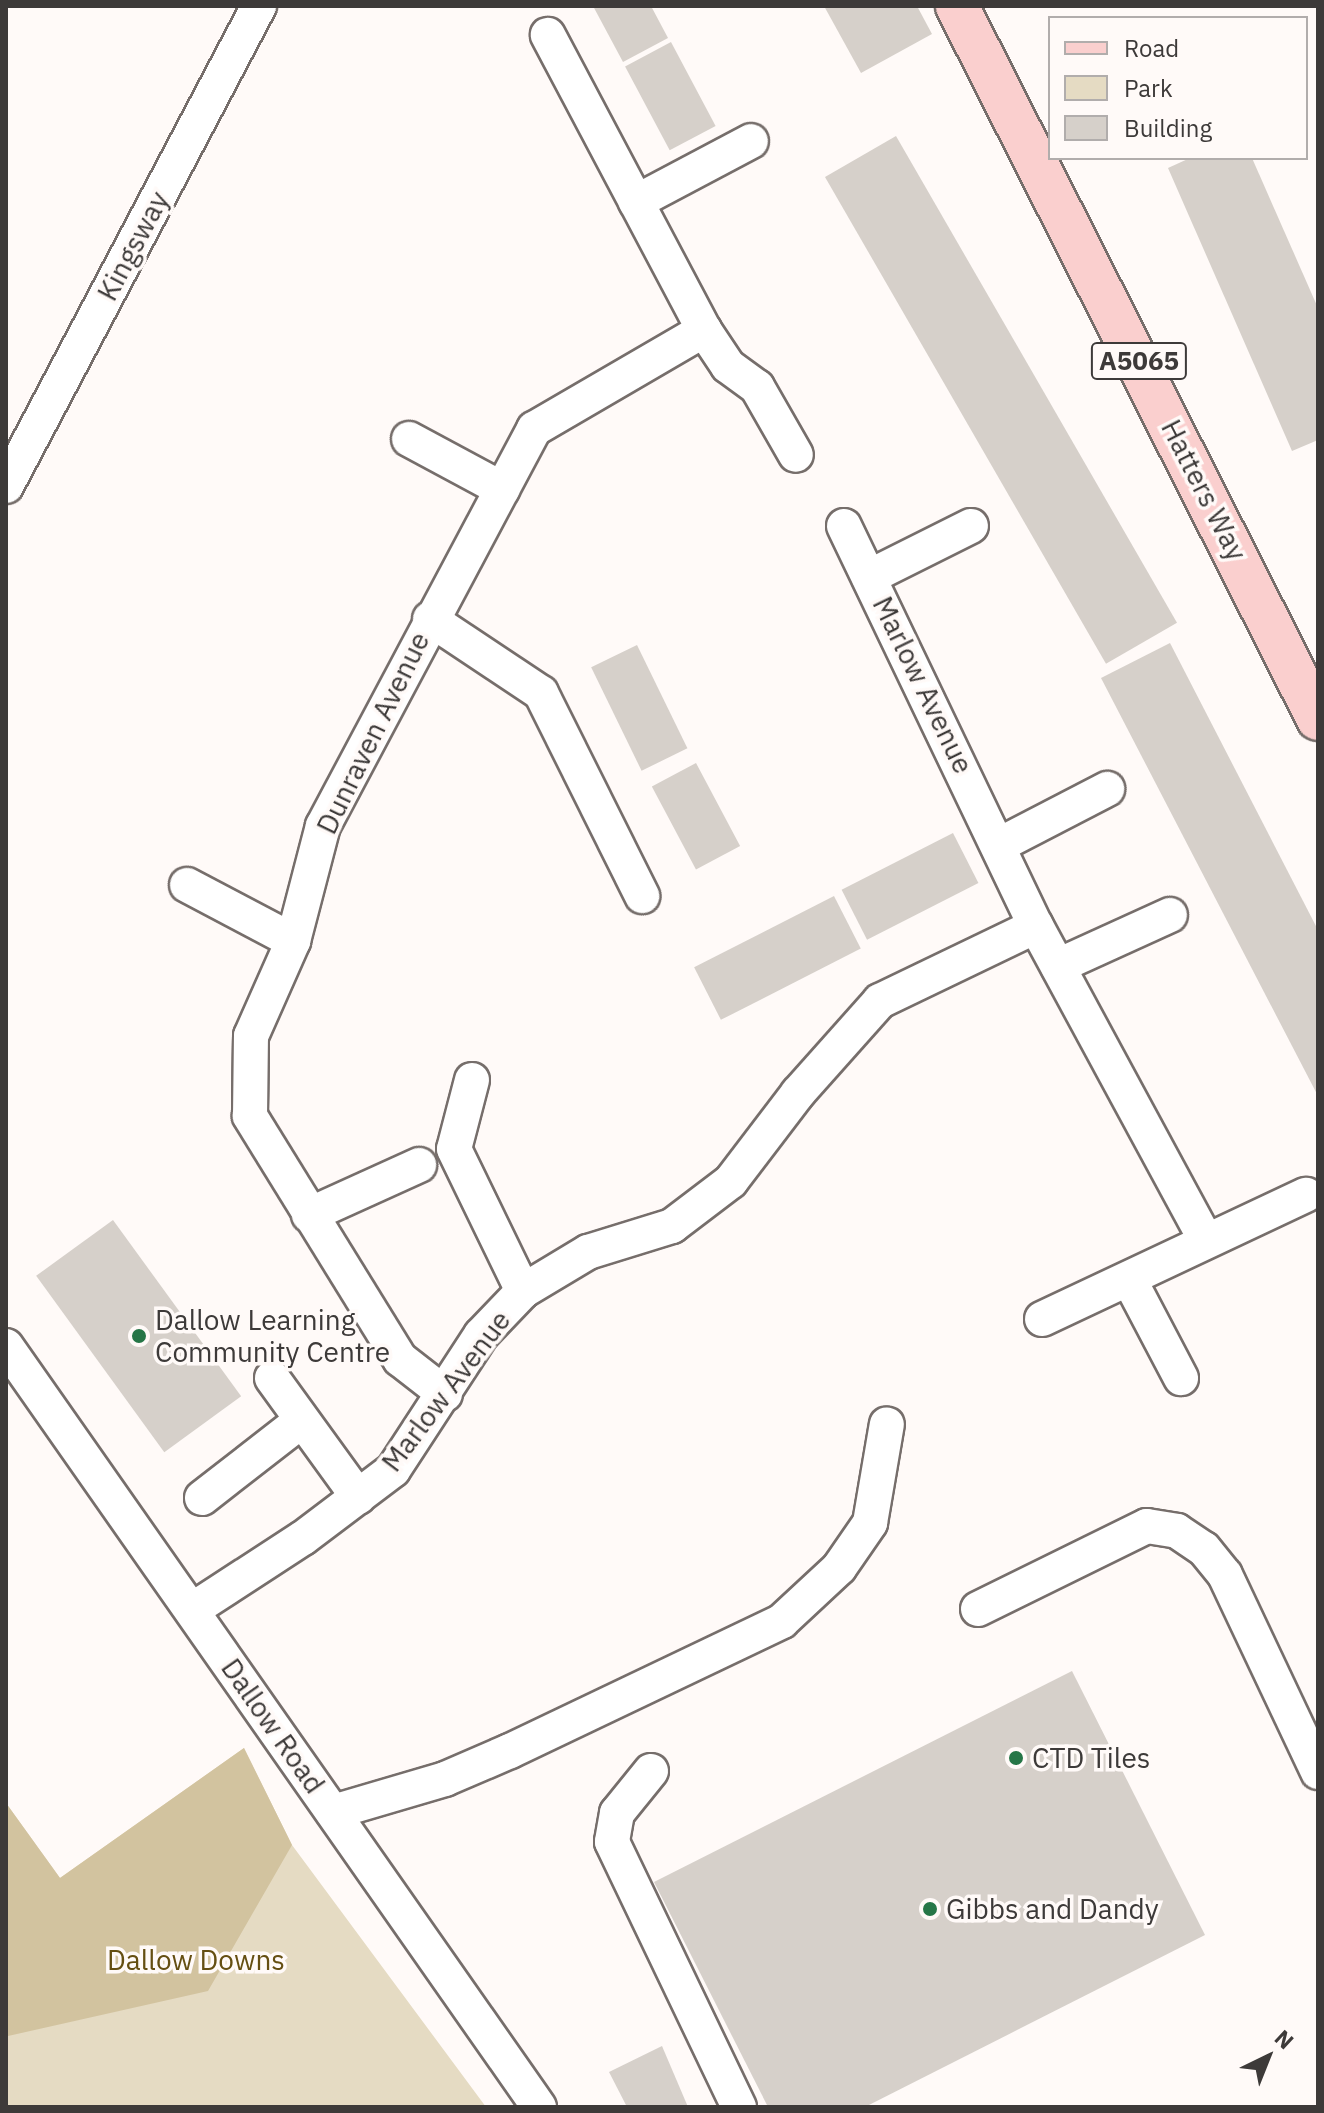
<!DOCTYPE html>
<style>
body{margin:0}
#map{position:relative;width:1324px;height:2113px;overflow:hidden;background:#fffaf8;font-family:"IBM Plex Sans",sans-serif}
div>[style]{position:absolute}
.green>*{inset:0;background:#e5dbc3}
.forest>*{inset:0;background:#d2c39f}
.building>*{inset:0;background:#d6d0ca;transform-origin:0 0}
.roads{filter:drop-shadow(2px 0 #766e6b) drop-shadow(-2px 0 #766e6b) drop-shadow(0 2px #766e6b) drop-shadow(0 -2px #766e6b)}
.minor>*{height:34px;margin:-17px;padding:0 17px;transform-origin:17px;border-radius:17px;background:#fff}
.major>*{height:42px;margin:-21px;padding:0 21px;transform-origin:21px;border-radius:21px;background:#facfce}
.dots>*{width:22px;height:22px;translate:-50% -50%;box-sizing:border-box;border:4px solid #fffaf8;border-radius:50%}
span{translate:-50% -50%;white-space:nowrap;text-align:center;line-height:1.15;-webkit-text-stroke:7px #fffaf8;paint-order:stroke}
.shield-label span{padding:2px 6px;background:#fffaf8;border:2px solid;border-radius:6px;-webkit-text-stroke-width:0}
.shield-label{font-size:26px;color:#3d3a39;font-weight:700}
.street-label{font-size:28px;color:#3d3a39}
.poi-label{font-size:28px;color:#3d3a39}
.left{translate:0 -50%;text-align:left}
.park-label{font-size:28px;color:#654f12}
.frame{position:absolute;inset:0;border:8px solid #3d3a39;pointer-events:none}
.legend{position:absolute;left:1048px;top:16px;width:260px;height:144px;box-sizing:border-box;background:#fffaf8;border:2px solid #b1adac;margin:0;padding:10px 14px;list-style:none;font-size:24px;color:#3d3a39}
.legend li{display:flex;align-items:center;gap:16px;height:40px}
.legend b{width:40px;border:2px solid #b1adac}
.north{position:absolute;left:1228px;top:2017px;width:80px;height:80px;-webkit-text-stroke:6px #fffaf8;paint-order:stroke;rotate:43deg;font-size:22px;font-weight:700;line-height:32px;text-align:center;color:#3d3a39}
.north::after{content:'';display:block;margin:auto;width:28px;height:36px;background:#3d3a39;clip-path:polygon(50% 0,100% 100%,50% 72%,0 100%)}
</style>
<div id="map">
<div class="green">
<div style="clip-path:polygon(244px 1748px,292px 1845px,486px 2107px,6px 2107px,6px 1803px,60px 1878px)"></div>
</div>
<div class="forest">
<div style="clip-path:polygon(244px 1748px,292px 1845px,208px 1991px,8px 2036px,6px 1803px,60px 1878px)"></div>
</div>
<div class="building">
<div style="clip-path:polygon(593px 6px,651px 6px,668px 38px,623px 62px)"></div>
<div style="clip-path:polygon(824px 6px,917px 6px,932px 34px,861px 73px)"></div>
<div style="left:671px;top:42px;width:95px;height:52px;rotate:62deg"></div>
<div style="left:896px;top:136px;width:562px;height:82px;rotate:60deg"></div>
<div style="clip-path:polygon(1190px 158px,1252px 158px,1318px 308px,1318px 440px,1292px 451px,1168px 168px)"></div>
<div style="clip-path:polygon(1170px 643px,1318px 930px,1318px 1096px,1101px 678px)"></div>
<div style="left:637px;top:645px;width:115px;height:51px;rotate:64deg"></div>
<div style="left:696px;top:763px;width:94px;height:50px;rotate:62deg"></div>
<div style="left:953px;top:833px;width:56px;height:125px;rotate:63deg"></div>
<div style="left:834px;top:896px;width:59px;height:157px;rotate:63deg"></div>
<div style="left:113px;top:1220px;width:218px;height:95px;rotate:54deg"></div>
<div style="clip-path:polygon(1072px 1671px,1205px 1935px,865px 2107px,768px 2107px,654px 1882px)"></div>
<div style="clip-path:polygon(662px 2046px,688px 2107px,627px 2107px,609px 2072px)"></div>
</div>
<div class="roads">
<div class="minor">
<div style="left:636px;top:202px;width:130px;rotate:-27.9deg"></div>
<div style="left:704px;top:330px;width:43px;rotate:56.3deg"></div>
<div style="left:728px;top:366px;width:36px;rotate:36deg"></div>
<div style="left:757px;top:387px;width:78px;rotate:60.2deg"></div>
<div style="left:409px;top:439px;width:106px;rotate:28.3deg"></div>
<div style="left:6px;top:486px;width:543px;rotate:-62.21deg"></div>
<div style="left:844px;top:526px;width:444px;rotate:64.4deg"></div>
<div style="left:869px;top:577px;width:114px;rotate:-26.6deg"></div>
<div style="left:430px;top:619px;width:133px;rotate:33.7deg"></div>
<div style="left:541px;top:693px;width:227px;rotate:63.5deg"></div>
<div style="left:999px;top:845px;width:122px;rotate:-27.4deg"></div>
<div style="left:187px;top:885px;width:120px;rotate:27.8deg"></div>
<div style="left:1058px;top:966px;width:123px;rotate:-24.5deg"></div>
<div style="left:472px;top:1080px;width:71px;rotate:104.6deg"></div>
<div style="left:454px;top:1149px;width:158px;rotate:64.1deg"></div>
<div style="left:309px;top:1215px;width:121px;rotate:-24.4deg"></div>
<div style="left:1129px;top:1279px;width:112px;rotate:62.3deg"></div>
<div style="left:1042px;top:1319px;width:292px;rotate:-25.2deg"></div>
<div style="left:6px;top:1346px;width:929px;rotate:54.99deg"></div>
<div style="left:272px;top:1378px;width:147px;rotate:54.1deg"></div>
<div style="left:445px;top:1394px;width:57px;rotate:-142.1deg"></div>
<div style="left:400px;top:1359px;width:286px;rotate:-121.7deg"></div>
<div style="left:250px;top:1116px;width:80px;rotate:-89.3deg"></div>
<div style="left:251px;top:1036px;width:104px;rotate:-66.1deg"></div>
<div style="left:293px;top:941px;width:119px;rotate:-75.4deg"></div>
<div style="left:323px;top:826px;width:450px;rotate:-62deg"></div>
<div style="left:534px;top:429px;width:197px;rotate:-30.2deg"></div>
<div style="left:704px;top:330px;width:334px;rotate:-117.9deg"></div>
<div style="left:202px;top:1498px;width:125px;rotate:-37.9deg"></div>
<div style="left:978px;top:1609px;width:188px;rotate:-26.2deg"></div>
<div style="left:1147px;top:1526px;width:30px;rotate:9deg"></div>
<div style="left:1177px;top:1531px;width:32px;rotate:34deg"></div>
<div style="left:1204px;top:1549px;width:33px;rotate:51deg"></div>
<div style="left:1225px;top:1575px;width:218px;rotate:64.7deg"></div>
<div style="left:192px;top:1610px;width:132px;rotate:-33deg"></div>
<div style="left:303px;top:1538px;width:113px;rotate:-37.1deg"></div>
<div style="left:393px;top:1470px;width:161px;rotate:-56.9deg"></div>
<div style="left:481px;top:1335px;width:61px;rotate:-46.3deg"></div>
<div style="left:523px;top:1291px;width:76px;rotate:-31deg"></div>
<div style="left:588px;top:1252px;width:88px;rotate:-17.2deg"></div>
<div style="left:672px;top:1226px;width:74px;rotate:-37.3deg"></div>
<div style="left:731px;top:1181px;width:111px;rotate:-52.7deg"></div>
<div style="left:798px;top:1093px;width:123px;rotate:-48.3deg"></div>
<div style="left:880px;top:1001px;width:173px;rotate:-25.7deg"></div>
<div style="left:1036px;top:926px;width:357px;rotate:61.6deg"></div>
<div style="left:651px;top:1771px;width:54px;rotate:129deg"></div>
<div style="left:617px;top:1813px;width:29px;rotate:100deg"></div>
<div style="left:612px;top:1842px;width:294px;rotate:64.4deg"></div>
<div style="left:333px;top:1812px;width:117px;rotate:-16.4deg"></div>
<div style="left:445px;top:1779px;width:71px;rotate:-23.3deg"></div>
<div style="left:510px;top:1751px;width:301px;rotate:-25.5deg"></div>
<div style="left:782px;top:1621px;width:78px;rotate:-42.9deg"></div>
<div style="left:839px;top:1568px;width:55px;rotate:-55.4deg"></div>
<div style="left:870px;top:1523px;width:100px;rotate:-80.3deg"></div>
</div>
<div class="major">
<div style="left:957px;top:6px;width:799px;rotate:63.15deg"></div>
</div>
</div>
<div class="dots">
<div style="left:139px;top:1336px;background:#267647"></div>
<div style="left:1016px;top:1758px;background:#267647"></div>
<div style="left:930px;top:1909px;background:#267647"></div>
</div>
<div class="shield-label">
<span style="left:1139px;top:361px">A5065</span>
</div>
<div class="street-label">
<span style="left:133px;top:246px;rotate:-62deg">Kingsway</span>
<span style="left:1204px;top:490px;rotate:63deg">Hatters Way</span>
<span style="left:923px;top:685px;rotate:64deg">Marlow Avenue</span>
<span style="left:373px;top:733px;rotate:-64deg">Dunraven Avenue</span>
<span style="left:446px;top:1391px;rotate:-53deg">Marlow Avenue</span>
<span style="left:273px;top:1726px;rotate:55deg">Dallow Road</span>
</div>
<div class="poi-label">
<span class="left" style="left:155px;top:1336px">Dallow Learning<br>Community Centre</span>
<span class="left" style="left:1032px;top:1758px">CTD Tiles</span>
<span class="left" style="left:946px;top:1909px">Gibbs and Dandy</span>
</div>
<div class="park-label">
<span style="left:196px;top:1960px">Dallow Downs</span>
</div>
<div class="frame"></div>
<ul class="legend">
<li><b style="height:10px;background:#facfce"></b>Road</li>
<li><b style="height:22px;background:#e5dbc3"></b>Park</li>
<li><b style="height:22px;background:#d6d0ca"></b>Building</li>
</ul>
<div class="north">N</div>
</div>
